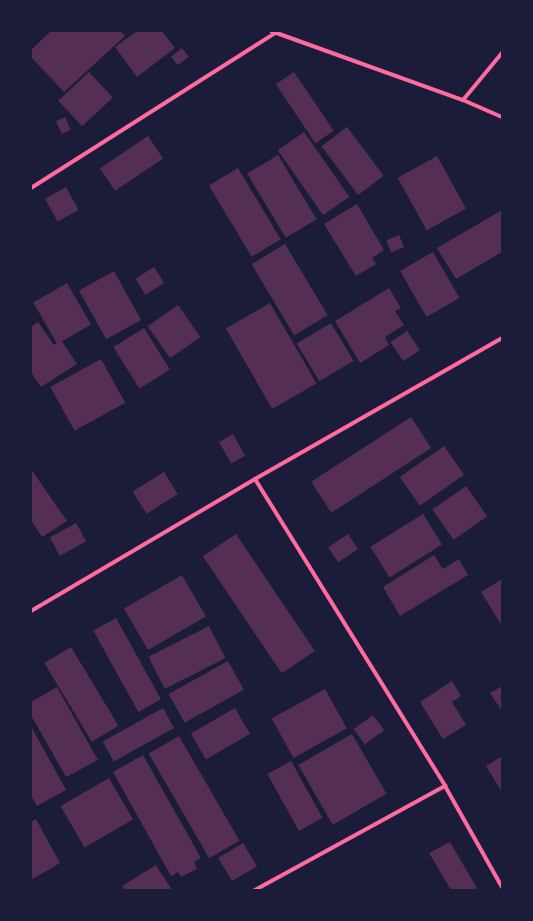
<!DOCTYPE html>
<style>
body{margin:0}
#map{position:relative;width:533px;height:921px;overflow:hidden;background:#1b1b3a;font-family:"DejaVu Sans",sans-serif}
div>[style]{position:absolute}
.building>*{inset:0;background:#542f53;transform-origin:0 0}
.minor>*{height:4px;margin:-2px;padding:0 2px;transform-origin:2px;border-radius:2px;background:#ff6b9d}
span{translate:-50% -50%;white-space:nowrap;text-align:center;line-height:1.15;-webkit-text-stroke:3px #1b1b3a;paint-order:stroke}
.frame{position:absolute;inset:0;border:32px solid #1b1b3a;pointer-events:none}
</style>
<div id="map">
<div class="building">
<div style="clip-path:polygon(51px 31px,120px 31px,125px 36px,64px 92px,31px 57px,31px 50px)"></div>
<div style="clip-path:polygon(137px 31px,162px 31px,175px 48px,137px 77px,115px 47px)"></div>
<div style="left:182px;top:48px;width:11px;height:14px;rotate:52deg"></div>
<div style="left:89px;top:72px;width:35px;height:42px;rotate:47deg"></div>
<div style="left:294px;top:72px;width:71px;height:22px;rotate:56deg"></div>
<div style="left:65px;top:117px;width:14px;height:10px;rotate:65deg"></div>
<div style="left:347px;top:127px;width:61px;height:32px;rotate:53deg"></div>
<div style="left:304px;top:132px;width:79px;height:32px;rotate:55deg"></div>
<div style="left:148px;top:136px;width:27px;height:58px;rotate:56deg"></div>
<div style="left:278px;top:155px;width:75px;height:36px;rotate:59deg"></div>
<div style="left:437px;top:156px;width:60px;height:45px;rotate:61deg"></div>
<div style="left:238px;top:168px;width:83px;height:34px;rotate:59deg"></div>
<div style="left:66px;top:187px;width:26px;height:24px;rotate:61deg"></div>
<div style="clip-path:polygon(357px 204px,384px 250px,372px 258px,376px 264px,356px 276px,324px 224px)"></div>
<div style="clip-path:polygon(502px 210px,502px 252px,456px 279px,437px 248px)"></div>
<div style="left:399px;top:235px;width:13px;height:14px;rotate:67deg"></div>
<div style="left:285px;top:244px;width:83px;height:39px;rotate:59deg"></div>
<div style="left:433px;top:252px;width:53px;height:38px;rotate:60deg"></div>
<div style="left:154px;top:267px;width:19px;height:22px;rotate:58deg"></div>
<div style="left:114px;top:271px;width:56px;height:40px;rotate:61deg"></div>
<div style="left:67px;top:283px;width:48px;height:39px;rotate:60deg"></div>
<div style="clip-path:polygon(389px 288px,401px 308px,395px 311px,404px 325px,385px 337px,389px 345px,360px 363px,335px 321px)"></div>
<div style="left:270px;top:303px;width:93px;height:51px;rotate:60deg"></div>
<div style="left:178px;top:305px;width:39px;height:37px;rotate:55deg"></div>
<div style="clip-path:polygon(38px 322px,54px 345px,61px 340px,77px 364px,41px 387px,31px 372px,31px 327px)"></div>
<div style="left:331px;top:323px;width:44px;height:40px;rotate:59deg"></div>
<div style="left:144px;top:328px;width:49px;height:36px;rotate:58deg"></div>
<div style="left:407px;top:331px;width:23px;height:20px;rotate:56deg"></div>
<div style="left:101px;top:359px;width:50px;height:58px;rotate:61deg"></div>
<div style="left:411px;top:417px;width:37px;height:119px;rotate:57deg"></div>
<div style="left:233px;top:434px;width:25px;height:16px;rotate:61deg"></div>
<div style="left:444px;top:446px;width:35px;height:54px;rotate:55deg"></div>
<div style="clip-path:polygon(31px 469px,67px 521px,42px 537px,31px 520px)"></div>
<div style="left:164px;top:472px;width:26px;height:37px;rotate:58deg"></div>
<div style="left:466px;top:486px;width:37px;height:41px;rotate:55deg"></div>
<div style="left:423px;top:514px;width:36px;height:62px;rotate:58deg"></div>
<div style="left:76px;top:523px;width:21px;height:30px;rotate:61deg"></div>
<div style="left:236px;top:534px;width:141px;height:40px;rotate:56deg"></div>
<div style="left:348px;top:534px;width:18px;height:24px;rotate:56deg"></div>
<div style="clip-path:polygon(434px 555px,443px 569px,459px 559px,468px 575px,400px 616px,383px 587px)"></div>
<div style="left:182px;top:575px;width:48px;height:67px;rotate:60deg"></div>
<div style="clip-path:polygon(502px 579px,502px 626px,481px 592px)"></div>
<div style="left:116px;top:618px;width:93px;height:26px;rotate:61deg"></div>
<div style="left:209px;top:626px;width:36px;height:68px;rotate:63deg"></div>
<div style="left:71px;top:647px;width:92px;height:31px;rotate:59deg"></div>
<div style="left:228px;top:661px;width:33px;height:68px;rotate:61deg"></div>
<div style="clip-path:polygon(452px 681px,461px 696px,452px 702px,466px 725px,443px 739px,420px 702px)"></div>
<div style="clip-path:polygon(502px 686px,502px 711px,490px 693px)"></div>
<div style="clip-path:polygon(57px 687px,98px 760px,66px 777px,31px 715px,31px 702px)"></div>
<div style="left:325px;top:689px;width:45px;height:61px;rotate:61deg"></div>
<div style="left:163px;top:708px;width:23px;height:69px;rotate:61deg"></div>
<div style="left:235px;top:708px;width:30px;height:51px;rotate:60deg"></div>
<div style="left:373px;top:715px;width:19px;height:24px;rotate:54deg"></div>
<div style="clip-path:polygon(31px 726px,66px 790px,37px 806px,31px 795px)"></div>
<div style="left:352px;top:734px;width:69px;height:62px;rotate:60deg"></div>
<div style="left:179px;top:736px;width:121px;height:35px;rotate:60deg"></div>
<div style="clip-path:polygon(143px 755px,201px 858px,194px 862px,197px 869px,181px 877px,178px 872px,171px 876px,113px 772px)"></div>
<div style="clip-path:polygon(502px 756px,502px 792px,486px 766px)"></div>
<div style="left:291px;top:761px;width:65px;height:27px;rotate:61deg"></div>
<div style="left:109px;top:778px;width:48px;height:56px;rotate:60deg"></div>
<div style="clip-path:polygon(36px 819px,60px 863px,31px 880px,31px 822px)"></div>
<div style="clip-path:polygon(450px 842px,478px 890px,451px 890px,429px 853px)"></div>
<div style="left:243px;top:843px;width:27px;height:29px;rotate:59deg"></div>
<div style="clip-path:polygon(156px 865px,172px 890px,125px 890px,122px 886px)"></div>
</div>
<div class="minor">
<div style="left:271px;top:31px;width:204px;rotate:19.8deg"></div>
<div style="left:463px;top:100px;width:43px;rotate:23.6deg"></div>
<div style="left:463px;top:100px;width:61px;rotate:-50.3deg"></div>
<div style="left:31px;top:188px;width:289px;rotate:-32.4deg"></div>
<div style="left:255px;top:479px;width:361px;rotate:58.2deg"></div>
<div style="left:445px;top:786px;width:116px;rotate:60.6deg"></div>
<div style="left:31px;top:611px;width:260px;rotate:-30.5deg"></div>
<div style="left:255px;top:479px;width:284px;rotate:-29.7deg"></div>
<div style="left:255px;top:890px;width:217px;rotate:-28.7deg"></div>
</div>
<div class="frame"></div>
</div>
